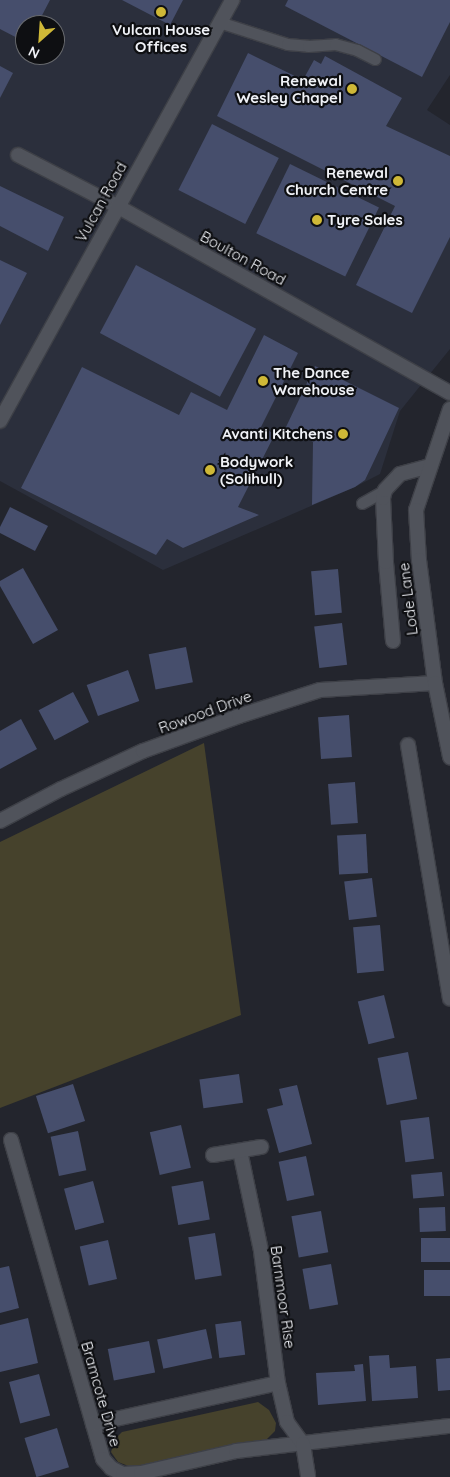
<!DOCTYPE html>
<style>
body{margin:0}
#map{position:relative;width:450px;height:1477px;overflow:hidden;background:#23252d;font-family:Quicksand,sans-serif}
div>[style]{position:absolute}
.built>*{inset:0;background:#2b2f3c}
.green>*{inset:0;background:#46422c}
.building>*{inset:0;background:#464e6c;transform-origin:0 0}
.roads{filter:drop-shadow(1px 0 #3e4047) drop-shadow(-1px 0 #3e4047) drop-shadow(0 1px #3e4047) drop-shadow(0 -1px #3e4047)}
.service>*{height:11px;margin:-5.5px;padding:0 5.5px;transform-origin:5.5px;border-radius:5.5px;background:#50535b}
.minor>*{height:14px;margin:-7px;padding:0 7px;transform-origin:7px;border-radius:7px;background:#50535b}
.tertiary>*{height:14px;margin:-7px;padding:0 7px;transform-origin:7px;border-radius:7px;background:#50535b}
.secondary>*{height:14px;margin:-7px;padding:0 7px;transform-origin:7px;border-radius:7px;background:#50535b}
.dots>*{width:14px;height:14px;translate:-50% -50%;box-sizing:border-box;border:2px solid #0e0f12;border-radius:50%}
span{translate:-50% -50%;white-space:nowrap;text-align:center;line-height:1.15;-webkit-text-stroke:4.5px #0e0f12;paint-order:stroke}
.poi-label{font-size:15px;color:#f0f2f7;font-weight:700}
.right{translate:-100% -50%;text-align:right}
.left{translate:0 -50%;text-align:left}
.street-label{font-size:15px;color:#f0f2f7}
.north{position:absolute;left:15px;top:15px;width:50px;height:50px;box-sizing:border-box;background:#0e0f12;border:1px solid #686a6e;border-radius:50%;rotate:206deg;font-size:14px;font-weight:700;line-height:20px;text-align:center;color:#f0f2f7}
.north::after{content:'';display:block;margin:auto;width:18px;height:22px;background:#cfb837;clip-path:polygon(50% 0,100% 100%,50% 72%,0 100%)}
</style>
<div id="map">
<div class="built">
<div style="clip-path:polygon(evenodd,0 0,450px 0,450px 75px,427px 110px,450px 125px,450px 349px,400px 411px,380px 474px,355px 487px,163px 570px,0 481px,0 0,25px 25px,55px 25px,55px 55px,25px 55px,25px 25px)"></div>
</div>
<div class="green">
<div style="clip-path:polygon(204px 743px,241px 1015px,0 1108px,0 842px)"></div>
<div style="clip-path:polygon(258px 1402px,269px 1410px,276px 1423px,275px 1431px,265px 1441px,131px 1467px,118px 1462px,111px 1452px,115px 1439px,122px 1432px)"></div>
</div>
<div class="building">
<div style="clip-path:polygon(0 0,50px 0,37px 25px,25px 25px,25px 42px,0 29px)"></div>
<div style="clip-path:polygon(122px 0,183px 0,170px 25px)"></div>
<div style="clip-path:polygon(288px 0,450px 0,450px 22px,422px 77px,285px 6px)"></div>
<div style="clip-path:polygon(248px 53px,303px 80px,314px 60px,321px 64px,325px 56px,402px 98px,386px 126px,450px 156px,450px 237px,412px 313px,356px 285px,395px 206px,217px 116px)"></div>
<div style="clip-path:polygon(0 66px,13px 73px,0 98px)"></div>
<div style="left:212px;top:124px;width:75px;height:74px;rotate:27deg"></div>
<div style="left:290px;top:164px;width:99px;height:77px;rotate:26deg"></div>
<div style="clip-path:polygon(0 186px,64px 217px,48px 251px,0 226px)"></div>
<div style="clip-path:polygon(0 260px,27px 273px,0 325px)"></div>
<div style="left:136px;top:265px;width:136px;height:77px;rotate:28deg"></div>
<div style="clip-path:polygon(264px 335px,298px 353px,261px 427px,275px 434px,238px 507px,259px 515px,183px 548px,167px 539px,156px 555px,21px 488px,82px 367px,179px 415px,191px 392px,227px 410px)"></div>
<div style="clip-path:polygon(315px 366px,399px 408px,365px 480px,355px 487px,312px 505px,313px 442px,286px 427px)"></div>
<div style="clip-path:polygon(10px 507px,48px 526px,35px 551px,0 533px,0 527px)"></div>
<div style="clip-path:polygon(23px 568px,58px 630px,33px 644px,0 586px,0 581px)"></div>
<div style="left:338px;top:569px;width:44px;height:27px;rotate:85deg"></div>
<div style="left:342px;top:623px;width:42px;height:28px;rotate:83deg"></div>
<div style="left:186px;top:647px;width:36px;height:38px;rotate:79deg"></div>
<div style="left:128px;top:670px;width:33px;height:44px;rotate:70deg"></div>
<div style="left:73px;top:692px;width:34px;height:39px;rotate:62deg"></div>
<div style="left:349px;top:715px;width:42px;height:31px;rotate:86deg"></div>
<div style="clip-path:polygon(21px 719px,37px 749px,0 769px,0 731px)"></div>
<div style="left:355px;top:782px;width:41px;height:27px;rotate:86deg"></div>
<div style="left:366px;top:834px;width:39px;height:29px;rotate:87deg"></div>
<div style="left:372px;top:878px;width:39px;height:28px;rotate:83deg"></div>
<div style="left:380px;top:925px;width:46px;height:27px;rotate:85deg"></div>
<div style="left:384px;top:995px;width:44px;height:27px;rotate:76deg"></div>
<div style="left:408px;top:1052px;width:48px;height:31px;rotate:79deg"></div>
<div style="left:239px;top:1074px;width:29px;height:40px;rotate:82deg"></div>
<div style="left:73px;top:1084px;width:39px;height:39px;rotate:72deg"></div>
<div style="clip-path:polygon(297px 1085px,312px 1144px,279px 1153px,267px 1109px,283px 1105px,279px 1089px)"></div>
<div style="left:429px;top:1117px;width:42px;height:29px;rotate:83deg"></div>
<div style="left:181px;top:1125px;width:44px;height:32px;rotate:77deg"></div>
<div style="left:78px;top:1131px;width:40px;height:28px;rotate:78deg"></div>
<div style="left:306px;top:1156px;width:40px;height:28px;rotate:78deg"></div>
<div style="left:442px;top:1172px;width:24px;height:31px;rotate:85deg"></div>
<div style="left:93px;top:1181px;width:43px;height:30px;rotate:75deg"></div>
<div style="left:203px;top:1181px;width:39px;height:32px;rotate:80deg"></div>
<div style="left:445px;top:1207px;width:24px;height:26px;rotate:88deg"></div>
<div style="left:321px;top:1211px;width:42px;height:30px;rotate:80deg"></div>
<div style="left:215px;top:1233px;width:43px;height:27px;rotate:81deg"></div>
<div style="left:450px;top:1238px;width:24px;height:29px;rotate:90deg"></div>
<div style="left:108px;top:1240px;width:40px;height:29px;rotate:77deg"></div>
<div style="left:331px;top:1264px;width:41px;height:29px;rotate:80deg"></div>
<div style="clip-path:polygon(9px 1266px,19px 1308px,0 1313px,0 1268px)"></div>
<div style="left:450px;top:1270px;width:26px;height:26px;rotate:90deg"></div>
<div style="clip-path:polygon(28px 1318px,38px 1363px,0 1372px,0 1325px)"></div>
<div style="left:241px;top:1321px;width:34px;height:26px;rotate:83deg"></div>
<div style="left:206px;top:1329px;width:30px;height:50px;rotate:78deg"></div>
<div style="left:149px;top:1341px;width:32px;height:42px;rotate:79deg"></div>
<div style="clip-path:polygon(389px 1355px,390px 1368px,416px 1366px,418px 1398px,372px 1401px,369px 1356px)"></div>
<div style="clip-path:polygon(450px 1358px,450px 1390px,438px 1391px,436px 1359px)"></div>
<div style="clip-path:polygon(363px 1364px,366px 1401px,318px 1405px,316px 1373px,355px 1371px,354px 1365px)"></div>
<div style="left:39px;top:1374px;width:43px;height:31px;rotate:75deg"></div>
<div style="left:57px;top:1428px;width:41px;height:34px;rotate:73deg"></div>
</div>
<div class="roads">
<div class="service">
<div style="left:219px;top:22px;width:71px;rotate:17.9deg"></div>
<div style="left:287px;top:44px;width:21px;rotate:5deg"></div>
<div style="left:308px;top:46px;width:27px;rotate:-4deg"></div>
<div style="left:335px;top:44px;width:23px;rotate:15deg"></div>
<div style="left:357px;top:50px;width:20px;rotate:27deg"></div>
<div style="left:362px;top:503px;width:26px;rotate:-29deg"></div>
</div>
<div class="minor">
<div style="left:18px;top:155px;width:111px;rotate:27.3deg"></div>
<div style="left:117px;top:206px;width:382px;rotate:29.3deg"></div>
<div style="left:0;top:421px;width:481px;rotate:-61.1deg"></div>
<div style="left:393px;top:641px;width:79px;rotate:-95.1deg"></div>
<div style="left:386px;top:562px;width:64px;rotate:-92.7deg"></div>
<div style="left:383px;top:498px;width:8px;rotate:-76deg"></div>
<div style="left:385px;top:490px;width:22px;rotate:-47deg"></div>
<div style="left:400px;top:474px;width:30px;rotate:-15deg"></div>
<div style="left:408px;top:745px;width:257px;rotate:80.6deg"></div>
<div style="left:11px;top:1140px;width:332px;rotate:73.9deg"></div>
<div style="left:103px;top:1459px;width:12px;rotate:48deg"></div>
<div style="left:111px;top:1468px;width:13px;rotate:27deg"></div>
<div style="left:123px;top:1474px;width:18px;rotate:-3deg"></div>
<div style="left:141px;top:1473px;width:98px;rotate:-13deg"></div>
<div style="left:236px;top:1451px;width:215px;rotate:-6.7deg"></div>
<div style="left:240px;top:1151px;width:102px;rotate:78.1deg"></div>
<div style="left:261px;top:1251px;width:133px;rotate:82.7deg"></div>
<div style="left:278px;top:1383px;width:40px;rotate:77deg"></div>
<div style="left:287px;top:1422px;width:27px;rotate:54deg"></div>
<div style="left:303px;top:1444px;width:33px;rotate:81deg"></div>
<div style="left:213px;top:1155px;width:49px;rotate:-9.5deg"></div>
<div style="left:93px;top:1424px;width:189px;rotate:-12.5deg"></div>
</div>
<div class="tertiary">
<div style="left:0;top:821px;width:69px;rotate:-27.7deg"></div>
<div style="left:61px;top:789px;width:90px;rotate:-24.9deg"></div>
<div style="left:143px;top:751px;width:102px;rotate:-20deg"></div>
<div style="left:239px;top:716px;width:85px;rotate:-17.8deg"></div>
<div style="left:320px;top:690px;width:115px;rotate:-3.5deg"></div>
</div>
<div class="secondary">
<div style="left:450px;top:409px;width:107px;rotate:108.6deg"></div>
<div style="left:416px;top:510px;width:50px;rotate:86.6deg"></div>
<div style="left:419px;top:560px;width:124px;rotate:82.6deg"></div>
<div style="left:435px;top:683px;width:76px;rotate:78.5deg"></div>
</div>
</div>
<div class="dots">
<div style="left:161px;top:12px;background:#cfb837"></div>
<div style="left:352px;top:89px;background:#cfb837"></div>
<div style="left:398px;top:181px;background:#cfb837"></div>
<div style="left:317px;top:220px;background:#cfb837"></div>
<div style="left:263px;top:381px;background:#cfb837"></div>
<div style="left:343px;top:434px;background:#cfb837"></div>
<div style="left:210px;top:470px;background:#cfb837"></div>
</div>
<div class="poi-label">
<span style="left:161px;top:38px">Vulcan House<br>Offices</span>
<span class="right" style="left:342px;top:89px">Renewal<br>Wesley Chapel</span>
<span class="right" style="left:388px;top:181px">Renewal<br>Church Centre</span>
<span class="left" style="left:327px;top:220px">Tyre Sales</span>
<span class="left" style="left:273px;top:381px">The Dance<br>Warehouse</span>
<span class="right" style="left:333px;top:434px">Avanti Kitchens</span>
<span class="left" style="left:220px;top:470px">Bodywork<br>(Solihull)</span>
</div>
<div class="street-label">
<span style="left:101px;top:202px;rotate:-61deg">Vulcan Road</span>
<span style="left:243px;top:258px;rotate:29deg">Boulton Road</span>
<span style="left:408px;top:599px;rotate:-97deg">Lode Lane</span>
<span style="left:205px;top:712px;rotate:-20deg">Rowood Drive</span>
<span style="left:283px;top:1297px;rotate:82deg">Barnmoor Rise</span>
<span style="left:101px;top:1394px;rotate:74deg">Bramcote Drive</span>
</div>
<div class="north">N</div>
</div>
